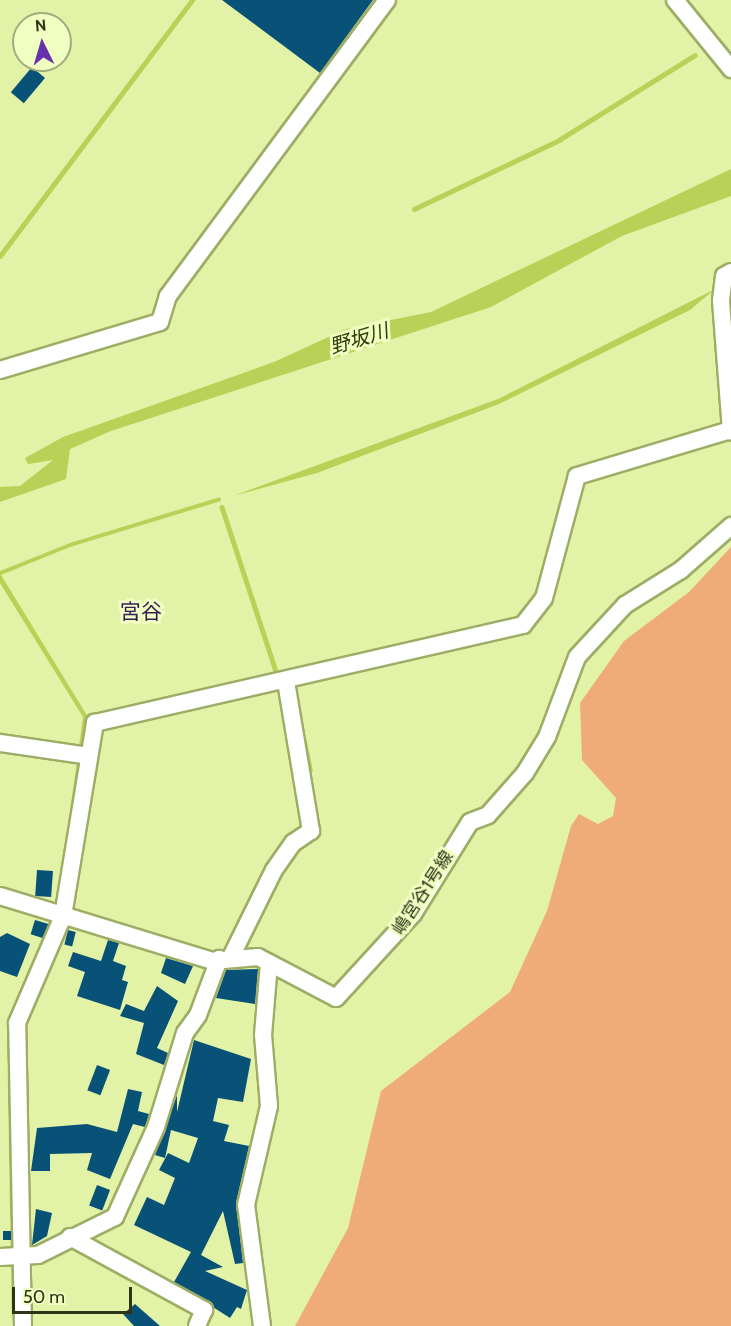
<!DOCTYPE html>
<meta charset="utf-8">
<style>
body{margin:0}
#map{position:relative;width:731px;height:1326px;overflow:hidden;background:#e2f2a7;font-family:Cabin,"Noto Sans JP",sans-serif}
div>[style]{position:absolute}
.green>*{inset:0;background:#f0ac78}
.water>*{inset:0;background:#bad158}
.stream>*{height:4.5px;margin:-2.25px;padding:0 2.25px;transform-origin:2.25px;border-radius:2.25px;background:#bad158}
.building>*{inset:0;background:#095277;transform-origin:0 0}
.roads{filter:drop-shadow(2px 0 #9ead65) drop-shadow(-2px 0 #9ead65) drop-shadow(0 2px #9ead65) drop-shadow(0 -2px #9ead65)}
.street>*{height:16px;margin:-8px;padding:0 8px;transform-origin:8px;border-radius:8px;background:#fff}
span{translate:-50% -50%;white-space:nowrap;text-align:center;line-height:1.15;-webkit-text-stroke:6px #f0fec2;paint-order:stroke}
.street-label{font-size:18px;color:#2e3416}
.water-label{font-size:20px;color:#333b08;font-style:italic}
.quarter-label{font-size:21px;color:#351e57}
.north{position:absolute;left:12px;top:12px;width:60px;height:60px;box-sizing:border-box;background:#f0fec2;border:2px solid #a2ad7d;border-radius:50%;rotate:355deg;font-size:16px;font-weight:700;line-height:24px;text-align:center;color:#2e3416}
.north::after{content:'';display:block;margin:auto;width:21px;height:27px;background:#63a;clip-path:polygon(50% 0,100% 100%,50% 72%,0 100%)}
.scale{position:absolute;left:12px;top:1287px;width:120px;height:27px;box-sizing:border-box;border:3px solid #2e3416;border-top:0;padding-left:8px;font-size:18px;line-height:21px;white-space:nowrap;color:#2e3416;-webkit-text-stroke:4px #f0fec2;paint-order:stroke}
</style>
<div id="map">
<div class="green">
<div style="clip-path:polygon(731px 547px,731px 1326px,295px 1326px,348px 1228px,381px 1091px,510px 992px,547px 911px,571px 826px,579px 814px,598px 824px,613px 816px,616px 798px,582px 760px,580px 703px,624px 641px,689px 592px)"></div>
</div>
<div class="water">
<div style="clip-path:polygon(731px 169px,731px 196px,622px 236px,491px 307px,111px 431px,70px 449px,66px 479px,0 502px,0 487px,20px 486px,53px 460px,28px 464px,25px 458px,63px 437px,274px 362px,346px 329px,431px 312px)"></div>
<div style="clip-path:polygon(715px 289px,690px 310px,499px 404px,317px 473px,233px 496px,498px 399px)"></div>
<div style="clip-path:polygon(220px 497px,221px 501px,70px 547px,1px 575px,88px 717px,62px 901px,13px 1017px,12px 1326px,7px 1031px,58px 898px,83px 717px,0 583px,0 571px,70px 543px)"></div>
</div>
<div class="stream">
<div style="left:414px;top:209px;width:161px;rotate:-25.4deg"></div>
<div style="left:559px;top:140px;width:160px;rotate:-32deg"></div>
<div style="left:0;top:256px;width:320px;rotate:-53.1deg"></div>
<div style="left:222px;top:507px;width:176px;rotate:71.8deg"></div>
<div style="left:304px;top:740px;width:30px;rotate:78deg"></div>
</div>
<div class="building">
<div style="clip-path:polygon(222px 0,373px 0,320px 73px)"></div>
<div style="left:32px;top:67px;width:17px;height:33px;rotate:40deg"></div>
<div style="left:37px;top:870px;width:16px;height:26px;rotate:4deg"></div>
<div style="left:35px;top:920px;width:14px;height:15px;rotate:17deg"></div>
<div style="left:68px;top:930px;width:8px;height:15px;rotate:14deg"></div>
<div style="clip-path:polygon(7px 933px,30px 944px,17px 977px,0 971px,0 937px)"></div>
<div style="clip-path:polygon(108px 940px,119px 943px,113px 961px,126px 966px,122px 980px,128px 982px,120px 1010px,77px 996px,85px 972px,68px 966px,73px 952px,101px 961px)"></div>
<div style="clip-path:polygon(166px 958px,193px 966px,185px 984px,161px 973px)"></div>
<div style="clip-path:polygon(258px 969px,255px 1004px,216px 998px,226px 970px)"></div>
<div style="clip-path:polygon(157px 986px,178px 1001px,157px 1048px,168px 1053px,164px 1065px,136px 1054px,144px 1023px,120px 1016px,126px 1004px,144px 1011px)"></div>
<div style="clip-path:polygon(194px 1040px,251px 1059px,243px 1102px,218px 1098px,213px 1121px,229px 1125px,224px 1141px,249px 1146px,236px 1203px,243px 1263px,235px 1264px,223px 1211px,201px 1255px,223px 1267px,205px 1271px,247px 1290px,241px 1309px,237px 1307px,230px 1318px,174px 1282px,191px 1252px,134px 1225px,147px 1197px,164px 1205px,175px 1178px,159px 1170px,168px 1153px,189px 1163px,198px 1138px,171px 1130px,165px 1158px,155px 1155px,177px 1095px,177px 1112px)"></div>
<div style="left:97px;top:1065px;width:14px;height:27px;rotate:21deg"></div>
<div style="clip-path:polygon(128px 1089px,142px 1092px,138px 1111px,149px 1114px,145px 1127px,133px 1124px,110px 1179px,87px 1170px,92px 1153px,50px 1154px,50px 1171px,31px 1171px,37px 1128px,87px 1124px,117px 1132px)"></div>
<div style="left:97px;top:1185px;width:14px;height:22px;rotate:21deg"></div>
<div style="clip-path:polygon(36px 1209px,52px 1213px,47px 1236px,32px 1245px)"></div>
<div style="left:3px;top:1231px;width:8px;height:9px"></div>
<div style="clip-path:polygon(135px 1304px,160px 1326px,134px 1326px,123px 1314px)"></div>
</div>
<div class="roads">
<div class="street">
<div style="left:675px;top:0;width:89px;rotate:50.9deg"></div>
<div style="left:731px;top:272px;width:8px;rotate:150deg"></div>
<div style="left:724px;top:276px;width:25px;rotate:97deg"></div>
<div style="left:721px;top:301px;width:131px;rotate:85.6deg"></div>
<div style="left:0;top:370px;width:167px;rotate:-16.7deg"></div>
<div style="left:160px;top:322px;width:27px;rotate:-73deg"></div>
<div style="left:168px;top:296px;width:368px;rotate:-53.5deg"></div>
<div style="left:0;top:743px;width:90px;rotate:8.3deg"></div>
<div style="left:0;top:896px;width:222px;rotate:17deg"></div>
<div style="left:212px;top:961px;width:46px;rotate:-5deg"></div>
<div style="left:258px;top:957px;width:88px;rotate:27.7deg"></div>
<div style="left:336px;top:998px;width:114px;rotate:-47.5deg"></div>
<div style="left:413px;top:914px;width:108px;rotate:-58.2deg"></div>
<div style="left:470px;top:822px;width:19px;rotate:-21deg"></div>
<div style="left:488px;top:815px;width:56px;rotate:-48.6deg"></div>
<div style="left:525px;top:773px;width:42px;rotate:-58.6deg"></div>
<div style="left:547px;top:737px;width:85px;rotate:-69.4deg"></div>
<div style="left:577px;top:657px;width:71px;rotate:-47.3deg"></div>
<div style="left:625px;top:605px;width:66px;rotate:-32deg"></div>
<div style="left:681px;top:570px;width:67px;rotate:-41.3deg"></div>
<div style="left:231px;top:957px;width:97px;rotate:-63.7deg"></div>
<div style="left:274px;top:870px;width:33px;rotate:-55deg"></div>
<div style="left:293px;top:843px;width:22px;rotate:-34deg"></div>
<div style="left:311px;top:831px;width:152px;rotate:-99.5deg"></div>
<div style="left:70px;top:1237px;width:153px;rotate:28.6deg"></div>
<div style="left:204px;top:1310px;width:17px;rotate:114deg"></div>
<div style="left:0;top:1257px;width:38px;rotate:-3deg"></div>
<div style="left:38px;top:1255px;width:86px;rotate:-26.3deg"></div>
<div style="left:115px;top:1217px;width:99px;rotate:-65.5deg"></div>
<div style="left:156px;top:1127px;width:98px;rotate:-72.9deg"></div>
<div style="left:185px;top:1033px;width:22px;rotate:-54deg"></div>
<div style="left:198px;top:1015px;width:60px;rotate:-69.4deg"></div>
<div style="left:23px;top:1326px;width:303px;rotate:-91.1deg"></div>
<div style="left:17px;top:1023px;width:116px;rotate:-66.7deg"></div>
<div style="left:63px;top:916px;width:196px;rotate:-80.6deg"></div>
<div style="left:95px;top:723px;width:439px;rotate:-12.9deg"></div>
<div style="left:523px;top:625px;width:34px;rotate:-52deg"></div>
<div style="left:544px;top:598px;width:126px;rotate:-74.9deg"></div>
<div style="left:577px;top:476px;width:160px;rotate:-16.7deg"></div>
<div style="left:262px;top:1326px;width:122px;rotate:-97.5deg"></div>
<div style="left:246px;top:1205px;width:102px;rotate:-76.9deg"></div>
<div style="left:269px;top:1106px;width:71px;rotate:-94.8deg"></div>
<div style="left:263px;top:1035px;width:72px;rotate:-85.2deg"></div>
</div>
</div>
<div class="street-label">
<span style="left:423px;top:893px;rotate:-57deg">嶋宮谷1号線</span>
</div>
<div class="water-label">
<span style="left:359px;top:339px;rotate:-17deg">野坂川</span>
</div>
<div class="quarter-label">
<span style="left:141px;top:612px">宮谷</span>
</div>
<div class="north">N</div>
<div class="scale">50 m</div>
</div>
